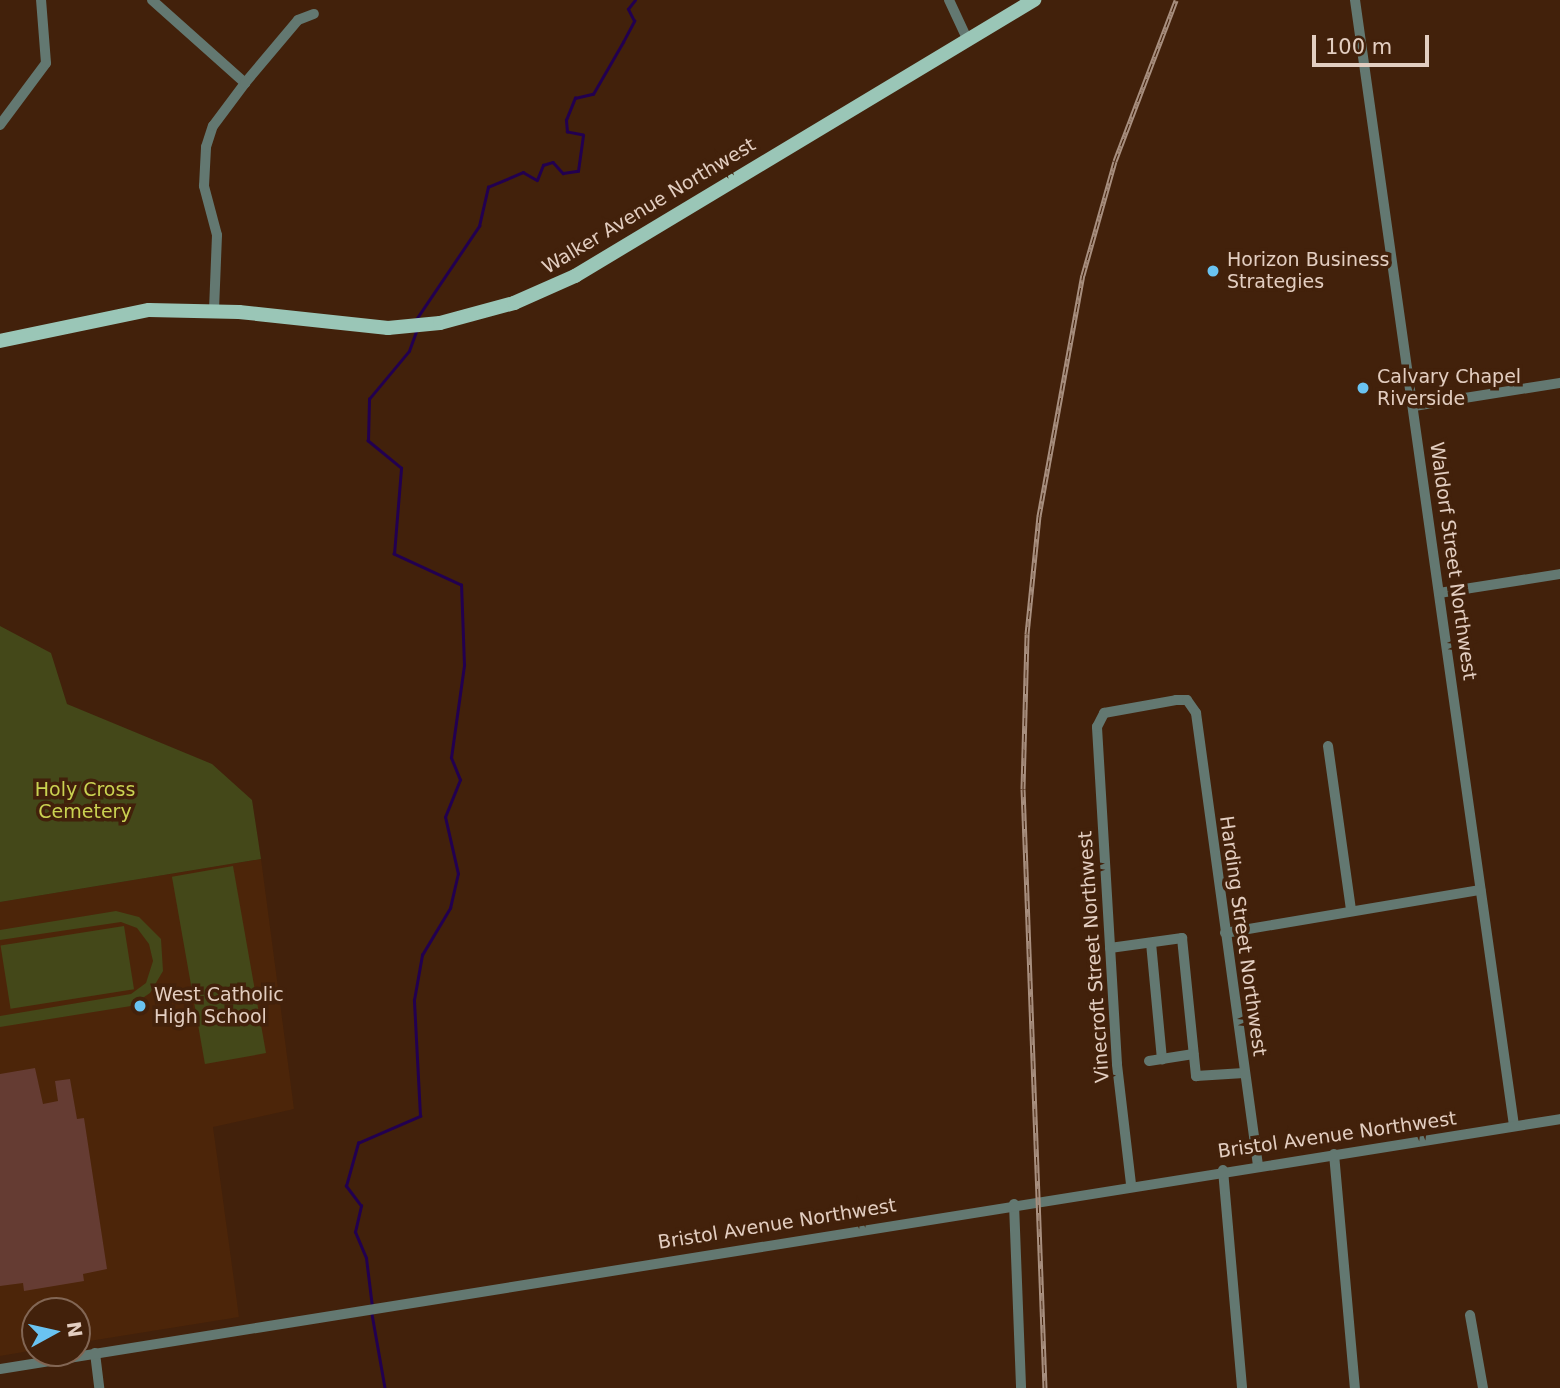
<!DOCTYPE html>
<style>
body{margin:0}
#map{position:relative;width:1560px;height:1388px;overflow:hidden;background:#42210b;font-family:"DejaVu Sans",sans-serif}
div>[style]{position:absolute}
.built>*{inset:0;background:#4c2509}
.green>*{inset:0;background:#444819;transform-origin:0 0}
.stream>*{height:2.5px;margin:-1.25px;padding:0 1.25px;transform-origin:1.25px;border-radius:1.25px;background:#220050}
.building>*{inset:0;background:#653c33}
.minor>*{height:10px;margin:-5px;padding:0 5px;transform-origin:5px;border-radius:5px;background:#637871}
.major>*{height:14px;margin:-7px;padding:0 7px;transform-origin:7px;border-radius:7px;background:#9ac6b7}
.rail>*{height:5px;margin-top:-2.5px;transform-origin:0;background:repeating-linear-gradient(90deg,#42210b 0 8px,#a88f7f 0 16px);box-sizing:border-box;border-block:2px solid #a88f7f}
.dots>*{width:19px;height:19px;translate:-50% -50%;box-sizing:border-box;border:4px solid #42210b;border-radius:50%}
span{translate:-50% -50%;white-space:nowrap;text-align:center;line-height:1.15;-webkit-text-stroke:7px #42210b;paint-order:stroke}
.street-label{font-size:19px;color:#e3cec1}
.poi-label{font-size:19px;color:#e3cec1}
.left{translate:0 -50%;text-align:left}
.park-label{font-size:19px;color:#cad251}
.north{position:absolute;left:21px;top:1297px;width:70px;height:70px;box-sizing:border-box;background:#42210b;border:2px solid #826654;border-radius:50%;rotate:82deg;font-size:19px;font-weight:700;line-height:28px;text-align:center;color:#e3cec1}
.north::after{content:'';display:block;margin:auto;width:24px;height:32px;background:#6ac3f1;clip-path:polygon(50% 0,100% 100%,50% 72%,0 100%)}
.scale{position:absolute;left:1312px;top:35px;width:117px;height:32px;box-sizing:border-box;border:4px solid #e3cec1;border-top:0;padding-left:9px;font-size:21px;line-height:24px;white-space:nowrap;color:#e3cec1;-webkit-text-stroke:5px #42210b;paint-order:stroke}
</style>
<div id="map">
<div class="built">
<div style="clip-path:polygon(261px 859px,294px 1109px,213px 1127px,239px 1317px,77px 1343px,77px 1311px,35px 1311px,35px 1350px,0 1356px,0 902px)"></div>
</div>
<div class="green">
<div style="clip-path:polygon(0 626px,51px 653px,67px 704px,212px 764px,252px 800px,261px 859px,0 902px)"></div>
<div style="left:233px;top:866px;width:190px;height:62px;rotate:80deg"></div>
<div style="clip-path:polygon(116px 911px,139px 917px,161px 939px,163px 971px,150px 993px,131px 1006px,0 1027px,0 1016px,131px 994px,146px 983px,153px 961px,149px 944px,137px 928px,121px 922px,0 940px,0 930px)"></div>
<div style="left:124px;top:926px;width:64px;height:125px;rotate:81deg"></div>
</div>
<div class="stream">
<div style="left:415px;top:321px;width:115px;rotate:-56deg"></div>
<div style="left:479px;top:226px;width:40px;rotate:-77deg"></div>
<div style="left:488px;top:187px;width:38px;rotate:-23deg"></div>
<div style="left:523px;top:172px;width:16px;rotate:30deg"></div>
<div style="left:537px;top:180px;width:16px;rotate:-68deg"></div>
<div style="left:543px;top:165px;width:10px;rotate:-17deg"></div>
<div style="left:553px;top:162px;width:15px;rotate:48deg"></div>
<div style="left:563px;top:173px;width:15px;rotate:-8deg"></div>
<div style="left:578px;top:171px;width:36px;rotate:-82deg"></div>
<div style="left:583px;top:135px;width:16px;rotate:-169deg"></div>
<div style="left:567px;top:132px;width:12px;rotate:-95deg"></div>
<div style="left:566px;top:120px;width:24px;rotate:-68deg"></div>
<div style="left:575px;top:98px;width:18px;rotate:-13deg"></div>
<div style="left:593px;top:94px;width:60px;rotate:-60deg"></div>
<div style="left:623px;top:42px;width:24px;rotate:-62deg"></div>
<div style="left:634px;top:21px;width:13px;rotate:-117deg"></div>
<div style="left:628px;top:9px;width:11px;rotate:-52deg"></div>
<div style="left:372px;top:1307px;width:49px;rotate:-97deg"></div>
<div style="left:366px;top:1258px;width:28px;rotate:-113deg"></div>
<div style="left:355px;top:1232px;width:27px;rotate:-77deg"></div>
<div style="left:361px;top:1206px;width:25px;rotate:-127deg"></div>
<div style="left:346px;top:1186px;width:45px;rotate:-74.4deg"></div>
<div style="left:358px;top:1143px;width:68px;rotate:-23.5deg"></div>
<div style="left:420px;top:1116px;width:116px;rotate:-93deg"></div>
<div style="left:414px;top:1000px;width:46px;rotate:-79.9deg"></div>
<div style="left:422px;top:955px;width:55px;rotate:-59.2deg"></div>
<div style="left:450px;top:908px;width:35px;rotate:-77deg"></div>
<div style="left:458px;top:874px;width:58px;rotate:-102.8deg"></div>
<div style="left:445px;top:817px;width:40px;rotate:-68deg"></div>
<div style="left:460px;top:780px;width:24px;rotate:-112deg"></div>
<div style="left:451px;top:758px;width:94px;rotate:-82deg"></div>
<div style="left:464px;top:665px;width:80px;rotate:-92.1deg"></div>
<div style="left:461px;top:585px;width:74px;rotate:-155.2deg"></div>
<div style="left:394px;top:554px;width:86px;rotate:-85.3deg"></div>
<div style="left:401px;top:468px;width:43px;rotate:-140.7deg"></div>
<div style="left:368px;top:441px;width:42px;rotate:-88.6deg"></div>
<div style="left:369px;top:399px;width:62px;rotate:-50.2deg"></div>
<div style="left:409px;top:351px;width:20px;rotate:-70deg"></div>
<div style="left:372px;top:1314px;width:75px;rotate:80deg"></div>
</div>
<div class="building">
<div style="clip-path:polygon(35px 1068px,43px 1104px,58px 1101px,55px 1081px,70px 1079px,77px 1119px,84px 1118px,107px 1269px,83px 1274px,84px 1281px,24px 1291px,23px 1283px,0 1286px,0 1074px)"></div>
</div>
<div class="minor">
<div style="left:152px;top:0;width:125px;rotate:41.7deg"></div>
<div style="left:949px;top:0;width:40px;rotate:65deg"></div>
<div style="left:1355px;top:0;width:1137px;rotate:81.96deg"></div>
<div style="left:0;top:125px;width:77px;rotate:-53.4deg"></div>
<div style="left:46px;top:63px;width:63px;rotate:-94.5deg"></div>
<div style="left:214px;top:310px;width:75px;rotate:-87.7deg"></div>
<div style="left:217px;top:235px;width:51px;rotate:-104.9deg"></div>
<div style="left:204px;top:186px;width:39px;rotate:-87deg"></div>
<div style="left:206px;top:147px;width:22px;rotate:-72deg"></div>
<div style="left:213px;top:126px;width:54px;rotate:-53.3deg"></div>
<div style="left:245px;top:83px;width:82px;rotate:-49.9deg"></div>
<div style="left:298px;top:20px;width:17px;rotate:-21deg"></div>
<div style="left:1414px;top:406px;width:148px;rotate:-9deg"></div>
<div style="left:1439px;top:593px;width:122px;rotate:-8.9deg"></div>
<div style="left:1328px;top:746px;width:166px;rotate:82deg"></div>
<div style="left:1225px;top:933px;width:259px;rotate:-9.6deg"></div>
<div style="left:1151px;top:943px;width:117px;rotate:84.6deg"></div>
<div style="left:1110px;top:948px;width:73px;rotate:-7.9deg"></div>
<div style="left:1182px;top:938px;width:139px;rotate:84.2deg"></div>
<div style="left:1196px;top:1076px;width:48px;rotate:-3.6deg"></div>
<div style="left:1149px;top:1061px;width:45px;rotate:-9deg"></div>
<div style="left:1334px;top:1154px;width:235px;rotate:84.9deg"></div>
<div style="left:1223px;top:1170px;width:219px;rotate:85deg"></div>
<div style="left:1131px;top:1184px;width:121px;rotate:-96.7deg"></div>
<div style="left:1117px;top:1064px;width:338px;rotate:-93.4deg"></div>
<div style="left:1097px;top:727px;width:16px;rotate:-63deg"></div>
<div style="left:1104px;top:713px;width:73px;rotate:-10.2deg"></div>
<div style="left:1176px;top:700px;width:11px"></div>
<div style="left:1187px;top:700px;width:16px;rotate:55deg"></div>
<div style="left:1196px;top:713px;width:455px;rotate:82.2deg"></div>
<div style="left:1014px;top:1204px;width:184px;rotate:87.8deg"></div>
<div style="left:1470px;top:1315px;width:74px;rotate:79.9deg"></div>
<div style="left:95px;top:1353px;width:35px;rotate:83deg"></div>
<div style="left:0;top:1369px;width:1580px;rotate:-9.1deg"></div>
</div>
<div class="major">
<div style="left:0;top:341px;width:152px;rotate:-11.8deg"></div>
<div style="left:149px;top:310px;width:90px;rotate:1.3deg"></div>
<div style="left:239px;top:312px;width:150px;rotate:6.1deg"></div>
<div style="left:388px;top:328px;width:52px;rotate:-5.5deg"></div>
<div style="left:440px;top:323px;width:77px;rotate:-15.1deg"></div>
<div style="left:514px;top:303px;width:67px;rotate:-23.9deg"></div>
<div style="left:575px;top:276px;width:536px;rotate:-31.02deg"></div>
</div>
<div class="rail">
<div style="left:1045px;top:1388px;width:599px;rotate:-92.1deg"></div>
<div style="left:1023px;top:789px;width:155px;rotate:-88.5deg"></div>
<div style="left:1027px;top:634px;width:119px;rotate:-84.2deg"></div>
<div style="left:1039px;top:516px;width:245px;rotate:-79.7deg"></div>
<div style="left:1083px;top:275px;width:118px;rotate:-74.3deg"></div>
<div style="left:1115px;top:161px;width:172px;rotate:-69.2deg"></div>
</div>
<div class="dots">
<div style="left:1213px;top:271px;background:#6ac3f1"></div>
<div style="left:1363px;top:388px;background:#6ac3f1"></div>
<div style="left:140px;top:1006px;background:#6ac3f1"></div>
</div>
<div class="street-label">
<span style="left:649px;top:206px;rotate:-31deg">Walker Avenue Northwest</span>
<span style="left:1453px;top:561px;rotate:82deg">Waldorf Street Northwest</span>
<span style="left:1243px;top:936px;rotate:82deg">Harding Street Northwest</span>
<span style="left:1094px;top:957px;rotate:-94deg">Vinecroft Street Northwest</span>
<span style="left:1337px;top:1135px;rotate:-8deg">Bristol Avenue Northwest</span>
<span style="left:777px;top:1224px;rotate:-9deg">Bristol Avenue Northwest</span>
</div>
<div class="poi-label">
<span class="left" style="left:1227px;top:271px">Horizon Business<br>Strategies</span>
<span class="left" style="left:1377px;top:388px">Calvary Chapel<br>Riverside</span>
<span class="left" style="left:154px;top:1006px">West Catholic<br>High School</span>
</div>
<div class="park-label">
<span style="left:85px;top:801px">Holy Cross<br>Cemetery</span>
</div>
<div class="north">N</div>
<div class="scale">100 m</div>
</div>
